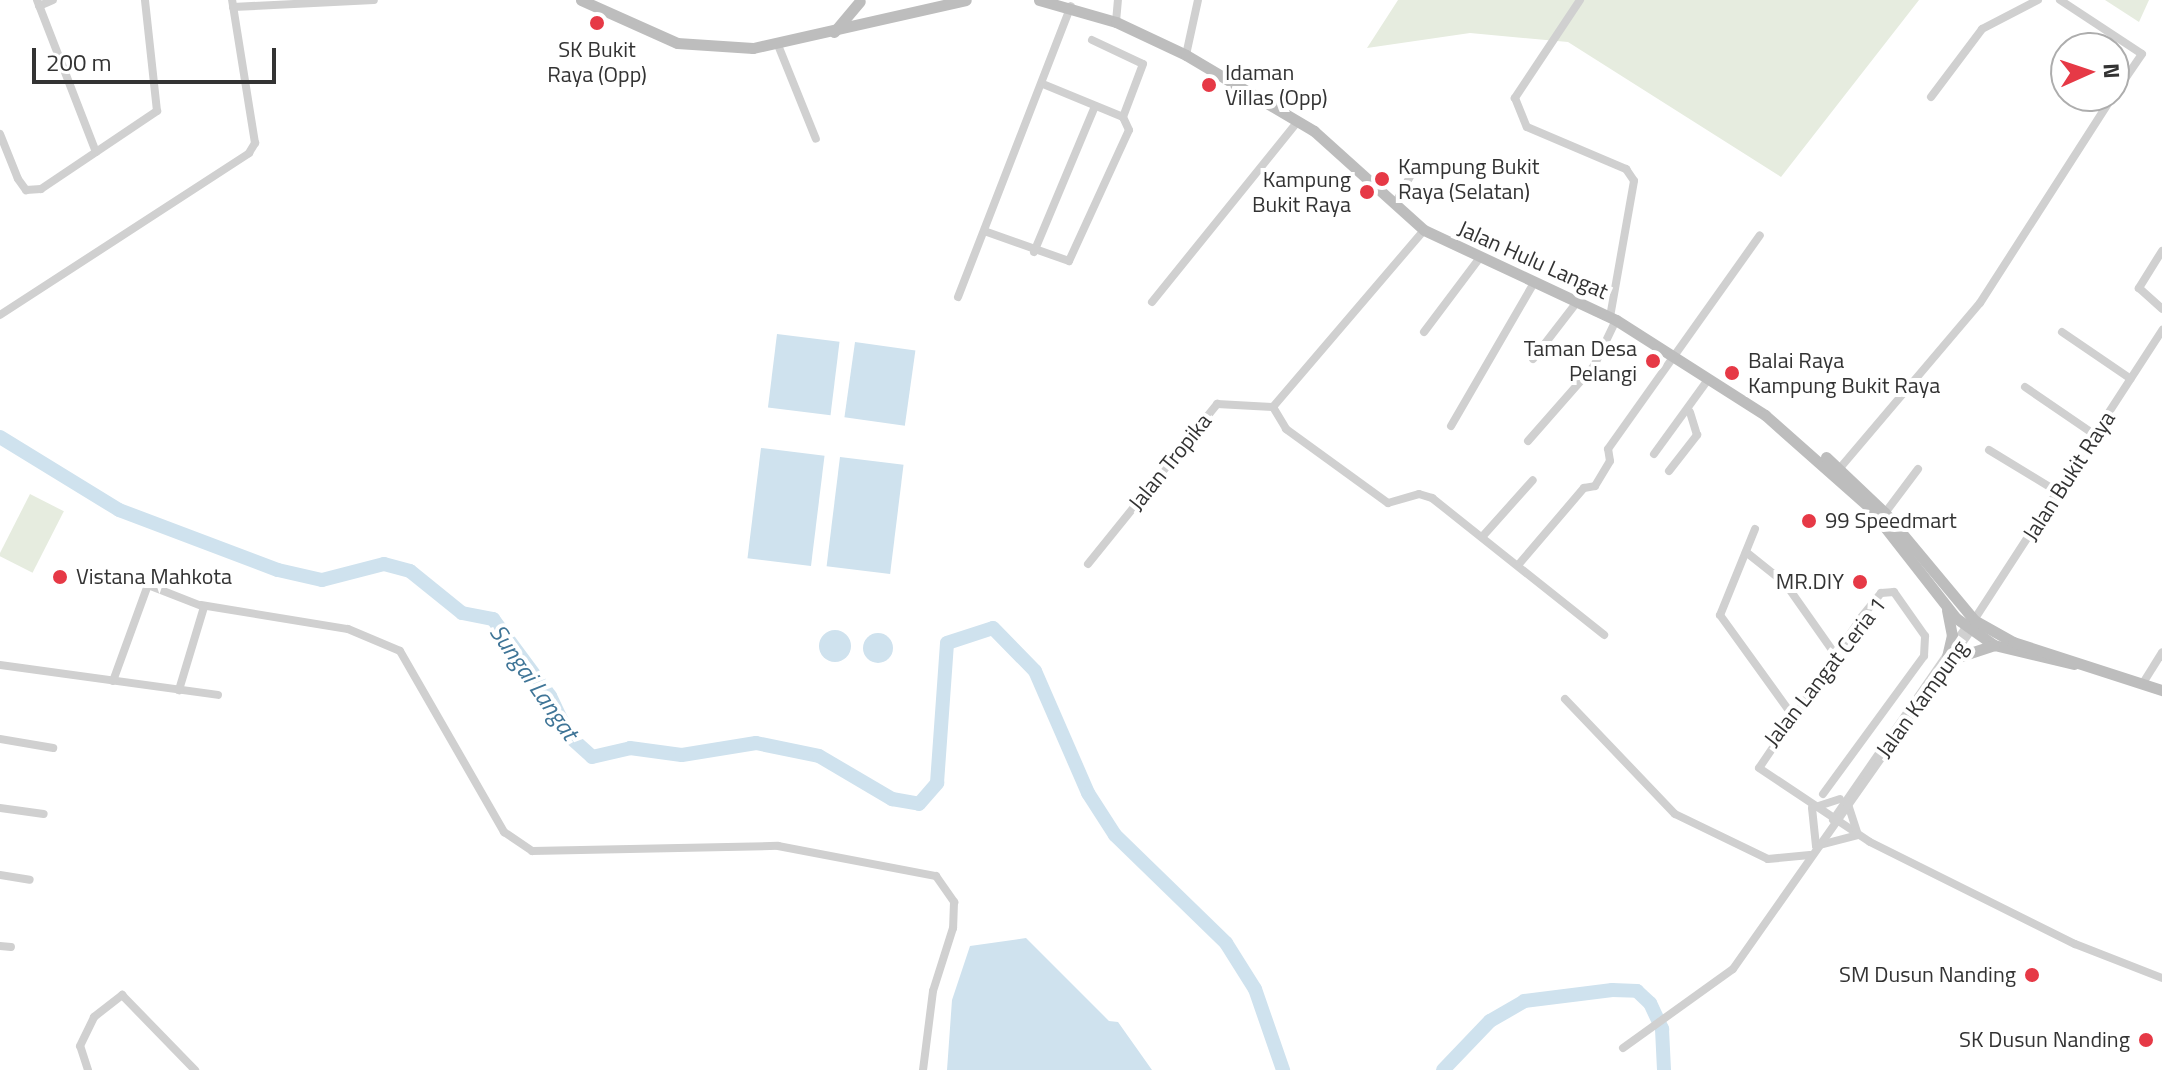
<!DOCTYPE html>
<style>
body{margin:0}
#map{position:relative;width:2162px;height:1070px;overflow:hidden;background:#fff;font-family:"Titillium Web",sans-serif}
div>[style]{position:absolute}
.green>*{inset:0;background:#e6ecdf;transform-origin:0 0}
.water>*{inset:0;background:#cfe2ee;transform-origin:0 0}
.round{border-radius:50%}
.river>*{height:14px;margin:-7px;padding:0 7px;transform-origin:7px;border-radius:7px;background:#cfe2ee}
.street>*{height:8px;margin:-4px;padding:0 4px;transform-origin:4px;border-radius:4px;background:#d0d0d0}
.secondary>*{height:11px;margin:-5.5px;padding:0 5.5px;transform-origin:5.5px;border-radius:5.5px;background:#bdbdbd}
.dots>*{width:22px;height:22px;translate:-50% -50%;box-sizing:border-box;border:4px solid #fff;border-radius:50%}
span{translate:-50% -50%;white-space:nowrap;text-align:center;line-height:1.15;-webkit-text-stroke:8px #fff;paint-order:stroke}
.poi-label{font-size:22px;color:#333}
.left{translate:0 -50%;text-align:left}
.right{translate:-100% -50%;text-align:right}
.street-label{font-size:22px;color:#333}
.water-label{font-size:24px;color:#3f7597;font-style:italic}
.north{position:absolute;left:2050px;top:32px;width:80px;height:80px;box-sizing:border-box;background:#fff;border:2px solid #adadad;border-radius:50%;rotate:87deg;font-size:22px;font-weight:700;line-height:32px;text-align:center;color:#333}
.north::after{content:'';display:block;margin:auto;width:28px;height:36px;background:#e63946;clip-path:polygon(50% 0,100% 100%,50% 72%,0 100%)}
.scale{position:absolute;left:32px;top:48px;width:244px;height:36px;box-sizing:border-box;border:4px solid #333;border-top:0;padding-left:10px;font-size:24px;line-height:28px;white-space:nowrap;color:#333;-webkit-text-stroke:6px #fff;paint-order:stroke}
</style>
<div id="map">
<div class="green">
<div style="clip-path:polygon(1398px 0,1919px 0,1781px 177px,1568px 42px,1470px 33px,1367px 48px)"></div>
<div style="clip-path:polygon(2105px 0,2149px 0,2139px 22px)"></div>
<div style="left:30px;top:494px;width:38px;height:69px;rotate:27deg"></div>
</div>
<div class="water">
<div style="left:777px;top:334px;width:63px;height:74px;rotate:7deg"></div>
<div style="left:855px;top:342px;width:61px;height:76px;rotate:8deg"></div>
<div style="left:761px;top:448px;width:64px;height:111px;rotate:7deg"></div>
<div style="left:840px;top:457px;width:64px;height:110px;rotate:7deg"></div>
<div class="round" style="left:819px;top:630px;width:32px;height:32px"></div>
<div class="round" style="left:863px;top:633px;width:30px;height:30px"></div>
<div style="clip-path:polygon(1026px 938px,1109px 1021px,1118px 1022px,1152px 1070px,947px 1070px,952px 1000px,970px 946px)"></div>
</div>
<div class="river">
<div style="left:0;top:437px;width:140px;rotate:31.5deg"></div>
<div style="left:119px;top:510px;width:170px;rotate:20.7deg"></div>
<div style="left:278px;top:570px;width:45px;rotate:12.8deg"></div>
<div style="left:322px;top:580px;width:64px;rotate:-14.5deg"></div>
<div style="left:384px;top:564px;width:27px;rotate:15deg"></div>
<div style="left:410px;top:571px;width:67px;rotate:38.9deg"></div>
<div style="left:462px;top:613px;width:32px;rotate:11deg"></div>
<div style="left:493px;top:619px;width:96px;rotate:53.5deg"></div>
<div style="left:550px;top:696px;width:44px;rotate:64.6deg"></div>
<div style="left:569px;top:736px;width:31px;rotate:42deg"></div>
<div style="left:592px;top:757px;width:39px;rotate:-13deg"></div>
<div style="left:630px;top:748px;width:52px;rotate:7.7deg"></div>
<div style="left:682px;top:755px;width:75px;rotate:-9.2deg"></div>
<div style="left:756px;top:743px;width:64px;rotate:11.7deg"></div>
<div style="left:819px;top:756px;width:85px;rotate:30.5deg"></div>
<div style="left:892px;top:799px;width:27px;rotate:10deg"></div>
<div style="left:919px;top:804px;width:28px;rotate:-49deg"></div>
<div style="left:937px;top:783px;width:140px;rotate:-85.9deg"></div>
<div style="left:947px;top:643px;width:48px;rotate:-18.1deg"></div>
<div style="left:993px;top:628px;width:60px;rotate:45.7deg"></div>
<div style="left:1035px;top:671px;width:133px;rotate:66.5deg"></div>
<div style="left:1088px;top:793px;width:50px;rotate:57.3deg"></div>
<div style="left:1115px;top:835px;width:155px;rotate:44.2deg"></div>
<div style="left:1226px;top:943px;width:54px;rotate:57.8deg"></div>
<div style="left:1255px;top:989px;width:86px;rotate:70.9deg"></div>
<div style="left:1443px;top:1070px;width:68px;rotate:-46.2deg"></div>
<div style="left:1490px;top:1021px;width:39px;rotate:-30deg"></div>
<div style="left:1524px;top:1001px;width:89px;rotate:-7.1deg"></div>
<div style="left:1612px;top:990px;width:25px;rotate:2deg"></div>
<div style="left:1637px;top:991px;width:18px;rotate:43deg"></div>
<div style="left:1650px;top:1003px;width:29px;rotate:65deg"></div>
<div style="left:1662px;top:1029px;width:41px;rotate:87.2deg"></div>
</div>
<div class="street">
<div style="left:37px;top:0;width:163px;rotate:68.8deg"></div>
<div style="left:1580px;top:0;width:118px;rotate:123.6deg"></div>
<div style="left:1515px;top:98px;width:31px;rotate:68deg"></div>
<div style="left:1527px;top:127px;width:108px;rotate:23deg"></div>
<div style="left:1626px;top:169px;width:14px;rotate:56deg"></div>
<div style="left:1634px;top:181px;width:138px;rotate:100deg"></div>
<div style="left:2060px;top:0;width:98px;rotate:33.4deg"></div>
<div style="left:2142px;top:54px;width:50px;rotate:124.3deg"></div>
<div style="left:39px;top:6px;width:15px;rotate:-23deg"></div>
<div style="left:233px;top:7px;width:141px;rotate:-2.8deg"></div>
<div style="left:1116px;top:22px;width:22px;rotate:-85deg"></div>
<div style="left:1092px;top:40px;width:56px;rotate:25.2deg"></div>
<div style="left:1143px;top:64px;width:57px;rotate:110.7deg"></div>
<div style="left:778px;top:45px;width:101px;rotate:68deg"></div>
<div style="left:1186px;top:55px;width:56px;rotate:-77.7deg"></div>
<div style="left:1931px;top:97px;width:85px;rotate:-53.1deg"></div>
<div style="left:1982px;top:29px;width:63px;rotate:-27.4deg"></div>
<div style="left:0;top:134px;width:48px;rotate:68.2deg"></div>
<div style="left:18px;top:179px;width:14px;rotate:54deg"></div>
<div style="left:26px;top:190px;width:15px;rotate:-4deg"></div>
<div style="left:41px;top:189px;width:140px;rotate:-33.9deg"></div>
<div style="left:157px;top:111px;width:112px;rotate:-96.2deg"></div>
<div style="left:1396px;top:202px;width:33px;rotate:-61deg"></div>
<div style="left:987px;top:232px;width:87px;rotate:19.5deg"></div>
<div style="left:1069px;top:261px;width:144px;rotate:-65.4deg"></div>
<div style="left:1129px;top:130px;width:14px;rotate:-115deg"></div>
<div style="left:1123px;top:117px;width:87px;rotate:-157.6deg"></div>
<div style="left:2162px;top:251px;width:44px;rotate:121.9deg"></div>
<div style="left:2139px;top:288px;width:31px;rotate:42deg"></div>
<div style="left:1034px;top:252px;width:158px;rotate:-67.3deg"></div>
<div style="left:958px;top:297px;width:312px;rotate:-68.8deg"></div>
<div style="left:1152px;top:302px;width:233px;rotate:-51.1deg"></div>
<div style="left:0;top:315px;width:297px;rotate:-33deg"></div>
<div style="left:249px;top:153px;width:12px;rotate:-59deg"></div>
<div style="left:255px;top:143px;width:145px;rotate:-99.1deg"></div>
<div style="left:1424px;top:332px;width:90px;rotate:-53.1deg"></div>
<div style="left:2062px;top:332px;width:83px;rotate:34.3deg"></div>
<div style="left:1533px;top:359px;width:72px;rotate:-52.3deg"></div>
<div style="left:2025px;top:387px;width:85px;rotate:34.4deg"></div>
<div style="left:1273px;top:407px;width:26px;rotate:59deg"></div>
<div style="left:1286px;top:429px;width:126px;rotate:36deg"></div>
<div style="left:1388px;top:503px;width:32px;rotate:-16deg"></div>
<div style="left:1419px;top:494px;width:14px;rotate:17deg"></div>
<div style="left:1432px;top:498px;width:220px;rotate:38.5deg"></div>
<div style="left:1273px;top:407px;width:233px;rotate:-49.5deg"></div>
<div style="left:1451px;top:426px;width:165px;rotate:-59.9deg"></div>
<div style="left:1528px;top:441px;width:100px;rotate:-48.7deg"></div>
<div style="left:1594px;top:366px;width:51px;rotate:-64.4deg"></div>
<div style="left:1989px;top:450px;width:81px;rotate:31.3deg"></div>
<div style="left:1654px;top:454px;width:90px;rotate:-54deg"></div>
<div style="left:1840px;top:468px;width:216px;rotate:-49.7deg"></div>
<div style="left:1980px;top:303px;width:246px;rotate:-57.3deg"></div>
<div style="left:1669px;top:471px;width:46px;rotate:-52.1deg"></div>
<div style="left:1697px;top:435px;width:24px;rotate:-107deg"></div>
<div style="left:1885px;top:513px;width:55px;rotate:-53.1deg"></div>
<div style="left:1755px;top:529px;width:93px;rotate:112.1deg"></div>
<div style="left:1720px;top:615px;width:123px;rotate:54.2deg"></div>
<div style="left:1482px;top:537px;width:76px;rotate:-48.2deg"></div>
<div style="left:1746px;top:552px;width:50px;rotate:38.5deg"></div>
<div style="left:1785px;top:583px;width:90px;rotate:54.9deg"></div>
<div style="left:1088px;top:564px;width:206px;rotate:-51.1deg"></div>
<div style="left:1217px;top:404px;width:56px;rotate:3.1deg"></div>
<div style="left:1519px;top:564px;width:100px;rotate:-49.5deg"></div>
<div style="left:1584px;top:488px;width:11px;rotate:-10deg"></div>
<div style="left:1595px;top:486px;width:29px;rotate:-59deg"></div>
<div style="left:1610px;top:461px;width:12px;rotate:-99deg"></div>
<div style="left:1608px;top:449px;width:262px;rotate:-54.6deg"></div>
<div style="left:201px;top:605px;width:149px;rotate:9.3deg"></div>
<div style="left:348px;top:629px;width:56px;rotate:22.9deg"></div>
<div style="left:400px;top:651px;width:209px;rotate:60.1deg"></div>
<div style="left:504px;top:832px;width:34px;rotate:34deg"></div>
<div style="left:532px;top:851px;width:246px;rotate:-1.2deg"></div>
<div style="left:778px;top:846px;width:161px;rotate:10.8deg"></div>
<div style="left:936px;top:876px;width:32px;rotate:55deg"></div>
<div style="left:954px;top:902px;width:26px;rotate:92deg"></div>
<div style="left:953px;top:928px;width:66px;rotate:107.6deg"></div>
<div style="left:933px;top:991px;width:80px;rotate:97.2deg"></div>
<div style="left:1974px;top:620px;width:346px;rotate:-57deg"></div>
<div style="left:0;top:665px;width:220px;rotate:7.8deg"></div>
<div style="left:113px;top:681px;width:102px;rotate:-70deg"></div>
<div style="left:148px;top:585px;width:60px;rotate:21.4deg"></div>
<div style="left:204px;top:607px;width:87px;rotate:106.8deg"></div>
<div style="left:2143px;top:683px;width:36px;rotate:-58deg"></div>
<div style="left:1565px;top:699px;width:159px;rotate:46.3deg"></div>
<div style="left:1675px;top:814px;width:103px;rotate:25.8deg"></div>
<div style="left:1768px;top:859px;width:42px;rotate:-5.4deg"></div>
<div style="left:0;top:739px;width:54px;rotate:9.6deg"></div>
<div style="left:1823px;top:794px;width:171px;rotate:-53.8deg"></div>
<div style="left:1924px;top:656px;width:20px;rotate:-87deg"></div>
<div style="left:1925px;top:636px;width:54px;rotate:-125.2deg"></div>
<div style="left:1894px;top:592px;width:13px;rotate:176deg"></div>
<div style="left:1881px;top:593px;width:32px;rotate:129deg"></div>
<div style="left:1861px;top:618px;width:181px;rotate:124.2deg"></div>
<div style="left:1759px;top:768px;width:133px;rotate:33.7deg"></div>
<div style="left:1870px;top:842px;width:229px;rotate:26.5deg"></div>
<div style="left:2075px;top:944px;width:93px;rotate:21.3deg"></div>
<div style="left:1840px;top:799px;width:29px;rotate:162deg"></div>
<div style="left:1812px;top:808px;width:38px;rotate:84deg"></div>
<div style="left:1816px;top:846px;width:43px;rotate:-14.7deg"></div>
<div style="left:1858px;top:835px;width:33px;rotate:-108deg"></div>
<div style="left:0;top:808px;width:44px;rotate:7.8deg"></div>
<div style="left:1833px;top:820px;width:238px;rotate:-55.4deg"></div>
<div style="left:0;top:875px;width:30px;rotate:9deg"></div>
<div style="left:0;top:946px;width:11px;rotate:5deg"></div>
<div style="left:1623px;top:1048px;width:135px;rotate:-35.7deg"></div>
<div style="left:1733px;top:969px;width:419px;rotate:-54.9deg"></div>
<div style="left:88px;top:1070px;width:25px;rotate:-108deg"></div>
<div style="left:80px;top:1046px;width:32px;rotate:-64deg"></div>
<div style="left:94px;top:1017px;width:36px;rotate:-38deg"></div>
<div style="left:122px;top:995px;width:105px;rotate:45.8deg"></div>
</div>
<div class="secondary">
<div style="left:581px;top:0;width:105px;rotate:24.1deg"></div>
<div style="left:677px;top:43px;width:76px;rotate:3.8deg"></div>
<div style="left:753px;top:48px;width:218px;rotate:-12.7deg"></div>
<div style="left:1039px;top:0;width:80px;rotate:15.9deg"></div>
<div style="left:1116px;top:22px;width:77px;rotate:25.2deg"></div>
<div style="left:1186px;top:55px;width:149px;rotate:30.7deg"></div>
<div style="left:1314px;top:131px;width:148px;rotate:42deg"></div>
<div style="left:1424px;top:230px;width:212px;rotate:25.1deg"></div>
<div style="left:1616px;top:320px;width:177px;rotate:32.5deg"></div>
<div style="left:1765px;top:415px;width:140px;rotate:41.5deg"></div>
<div style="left:1870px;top:508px;width:140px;rotate:52deg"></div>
<div style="left:1956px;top:618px;width:47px;rotate:35.4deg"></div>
<div style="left:1994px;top:645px;width:82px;rotate:13.4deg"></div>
<div style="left:834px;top:32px;width:40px;rotate:-50deg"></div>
<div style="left:1826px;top:457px;width:81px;rotate:43.5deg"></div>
<div style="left:1885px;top:513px;width:139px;rotate:50.2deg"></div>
<div style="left:1974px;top:620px;width:45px;rotate:29.4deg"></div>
<div style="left:2013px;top:642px;width:157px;rotate:17.9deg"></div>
<div style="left:1947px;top:610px;width:25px;rotate:79deg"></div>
<div style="left:1952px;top:635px;width:22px;rotate:103deg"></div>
<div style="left:1949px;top:660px;width:47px;rotate:-18.4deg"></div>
</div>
<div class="dots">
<div style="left:597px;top:23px;background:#e63946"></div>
<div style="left:1209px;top:85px;background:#e63946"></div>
<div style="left:1382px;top:179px;background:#e63946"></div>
<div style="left:1367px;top:192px;background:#e63946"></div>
<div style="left:1653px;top:361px;background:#e63946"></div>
<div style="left:1732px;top:373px;background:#e63946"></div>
<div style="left:1809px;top:521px;background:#e63946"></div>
<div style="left:60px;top:577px;background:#e63946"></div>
<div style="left:1860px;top:582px;background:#e63946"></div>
<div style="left:2032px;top:975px;background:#e63946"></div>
<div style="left:2146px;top:1040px;background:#e63946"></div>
</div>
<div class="poi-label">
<span style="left:597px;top:62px">SK Bukit<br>Raya (Opp)</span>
<span class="left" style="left:1225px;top:85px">Idaman<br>Villas (Opp)</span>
<span class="left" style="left:1398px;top:179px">Kampung Bukit<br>Raya (Selatan)</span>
<span class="right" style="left:1351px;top:192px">Kampung<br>Bukit Raya</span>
<span class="right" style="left:1637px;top:361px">Taman Desa<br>Pelangi</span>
<span class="left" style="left:1748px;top:373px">Balai Raya<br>Kampung Bukit Raya</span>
<span class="left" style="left:1825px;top:521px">99 Speedmart</span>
<span class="left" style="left:76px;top:577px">Vistana Mahkota</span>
<span class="right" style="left:1844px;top:582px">MR.DIY</span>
<span class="right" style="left:2016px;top:975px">SM Dusun Nanding</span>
<span class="right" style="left:2130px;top:1040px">SK Dusun Nanding</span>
</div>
<div class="street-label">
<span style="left:1533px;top:260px;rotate:24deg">Jalan Hulu Langat</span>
<span style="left:1170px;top:462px;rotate:-51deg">Jalan Tropika</span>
<span style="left:2069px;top:476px;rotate:-57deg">Jalan Bukit Raya</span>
<span style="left:1825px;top:672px;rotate:-52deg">Jalan Langat Ceria 1</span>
<span style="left:1922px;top:699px;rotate:-54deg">Jalan Kampung</span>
</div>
<div class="water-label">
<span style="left:534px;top:682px;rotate:55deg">Sungai Langat</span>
</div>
<div class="north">N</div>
<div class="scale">200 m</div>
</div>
